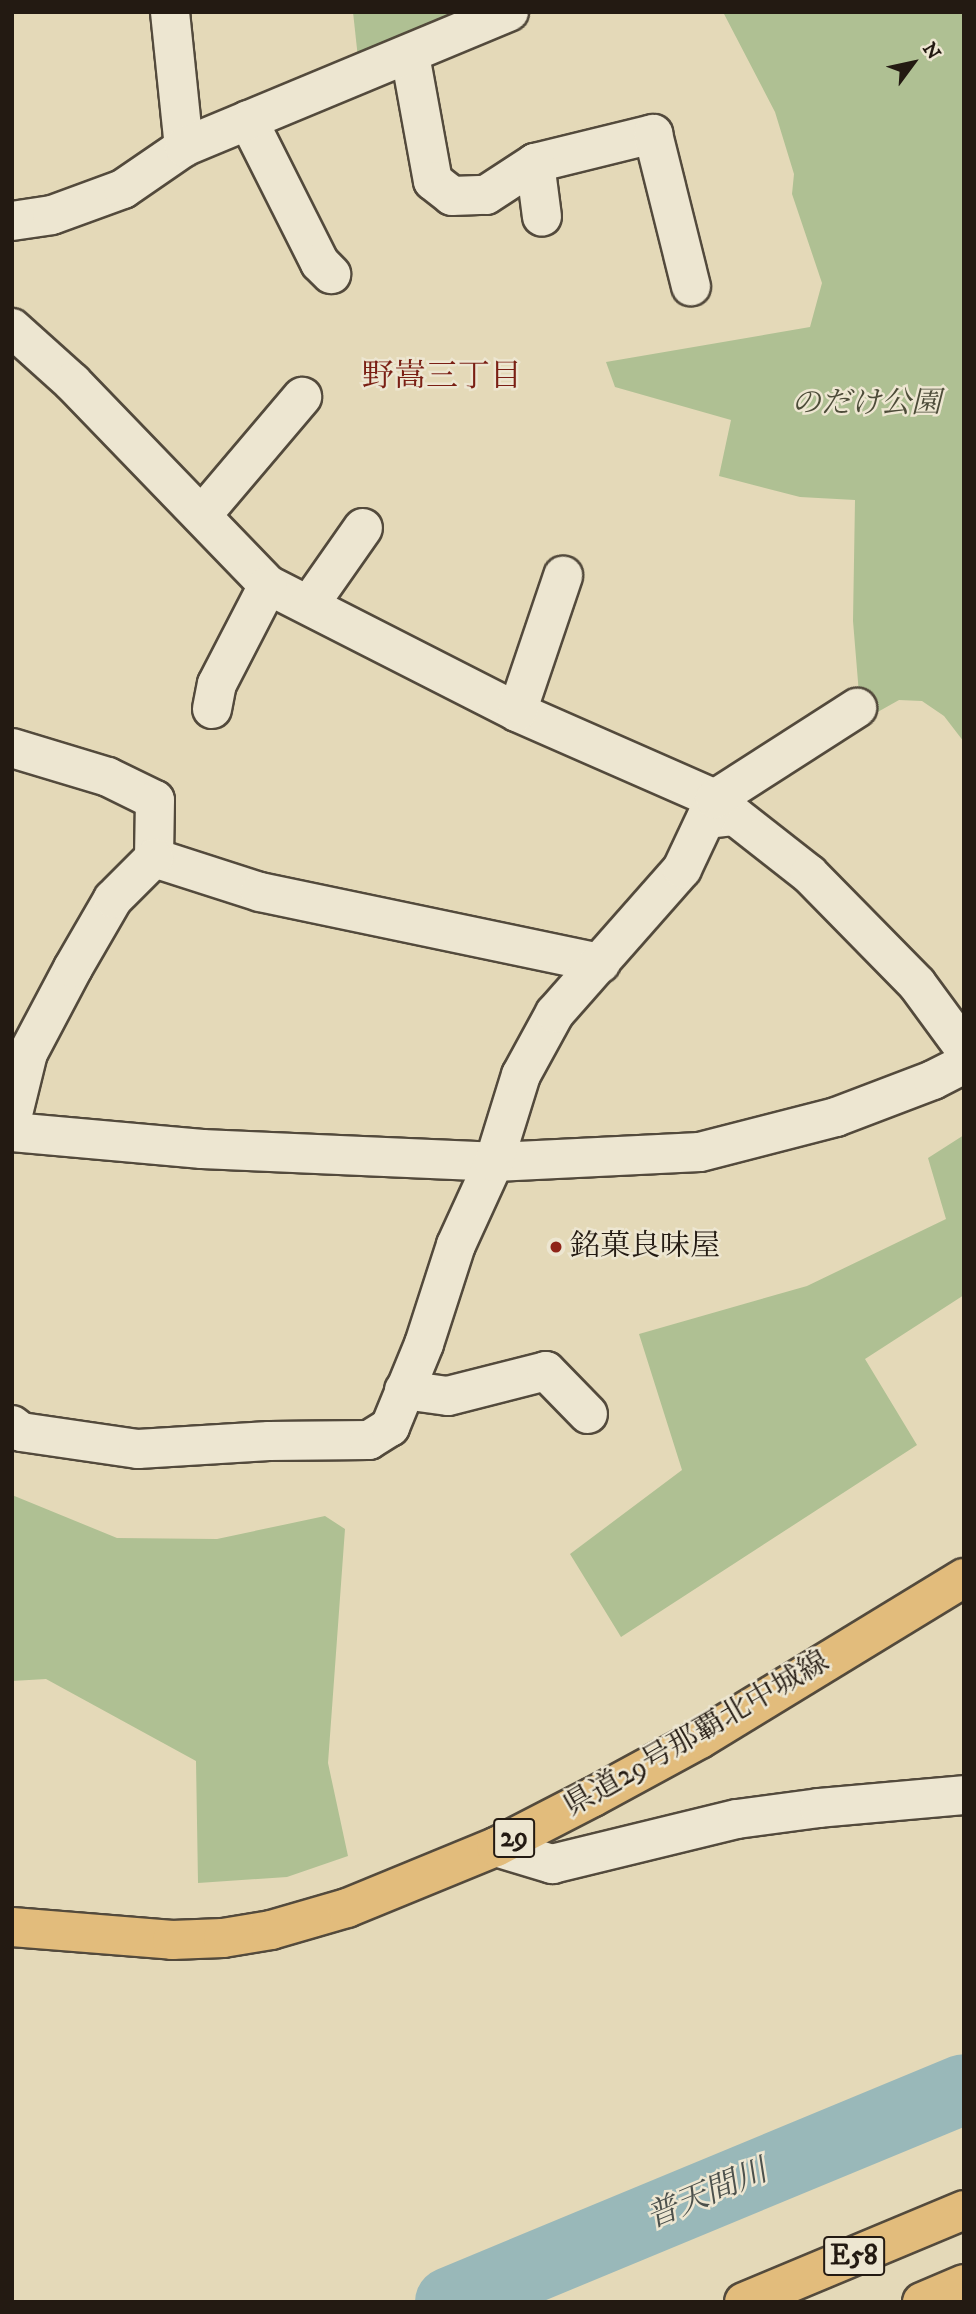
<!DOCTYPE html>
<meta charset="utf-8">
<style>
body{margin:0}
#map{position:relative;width:976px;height:2314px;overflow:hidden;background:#e4d9b8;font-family:"IM FELL DW Pica","Noto Serif JP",serif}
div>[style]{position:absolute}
.green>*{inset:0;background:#afc093}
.river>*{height:70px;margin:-35px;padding:0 35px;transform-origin:35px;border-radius:35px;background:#99b8b9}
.roads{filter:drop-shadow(2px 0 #534a3c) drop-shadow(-2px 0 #534a3c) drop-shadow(0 2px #534a3c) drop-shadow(0 -2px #534a3c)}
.minor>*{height:38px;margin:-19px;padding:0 19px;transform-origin:19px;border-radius:19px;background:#ede6d1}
.major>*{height:38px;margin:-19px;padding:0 19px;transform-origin:19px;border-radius:19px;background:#e2bc7c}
.highway>*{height:38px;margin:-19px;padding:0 19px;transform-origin:19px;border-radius:19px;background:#e2bc7c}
.dots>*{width:19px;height:19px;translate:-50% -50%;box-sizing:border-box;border:4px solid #ede6d1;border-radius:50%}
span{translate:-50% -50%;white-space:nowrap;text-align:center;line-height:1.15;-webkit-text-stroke:5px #ede6d1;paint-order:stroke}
.shield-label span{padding:2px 5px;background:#ede6d1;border:2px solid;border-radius:5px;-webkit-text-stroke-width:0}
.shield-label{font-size:28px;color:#231a12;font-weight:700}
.park-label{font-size:30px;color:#4d4c39;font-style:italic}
.poi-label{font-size:30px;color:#231a12}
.left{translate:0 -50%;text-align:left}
.street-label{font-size:30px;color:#231a12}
.neighbourhood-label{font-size:32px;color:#7a1f14}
.water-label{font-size:32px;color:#4c514c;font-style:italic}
.frame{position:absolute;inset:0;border:14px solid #231a12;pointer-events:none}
.north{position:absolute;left:878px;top:28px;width:70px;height:70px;-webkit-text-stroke:5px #ede6d1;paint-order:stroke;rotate:57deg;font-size:19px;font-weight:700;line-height:28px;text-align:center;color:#231a12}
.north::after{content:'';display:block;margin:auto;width:24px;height:32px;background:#231a12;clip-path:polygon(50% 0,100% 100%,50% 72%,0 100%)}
</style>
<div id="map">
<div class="green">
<div style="clip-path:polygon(353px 12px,455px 12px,358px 58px)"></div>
<div style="clip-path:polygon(723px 12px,964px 12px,964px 742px,944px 716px,922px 701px,899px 700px,867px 718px,859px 694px,853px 621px,855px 500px,800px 497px,719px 476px,731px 420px,615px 387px,606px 362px,810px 327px,822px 283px,792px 194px,794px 174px,775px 112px)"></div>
<div style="clip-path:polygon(964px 1135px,964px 1295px,865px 1359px,917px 1445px,621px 1637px,570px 1554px,682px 1470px,639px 1334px,807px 1286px,946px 1219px,928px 1158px)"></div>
<div style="clip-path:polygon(12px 1495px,117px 1538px,217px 1539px,325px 1516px,345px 1529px,328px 1763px,348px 1856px,287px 1877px,198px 1883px,196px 1761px,46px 1679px,12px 1681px)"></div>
</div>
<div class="river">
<div style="left:450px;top:2302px;width:556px;rotate:-22.51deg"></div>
</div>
<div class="roads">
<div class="minor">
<div style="left:170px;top:12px;width:136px;rotate:84.1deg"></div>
<div style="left:410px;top:55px;width:128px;rotate:79.7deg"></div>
<div style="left:433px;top:181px;width:24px;rotate:38deg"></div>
<div style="left:452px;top:196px;width:34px;rotate:-2deg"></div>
<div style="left:486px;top:195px;width:59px;rotate:-33.1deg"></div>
<div style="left:535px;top:163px;width:122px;rotate:-13.8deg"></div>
<div style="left:653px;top:134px;width:157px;rotate:76deg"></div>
<div style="left:248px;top:120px;width:160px;rotate:63.3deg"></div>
<div style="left:320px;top:263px;width:16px;rotate:45deg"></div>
<div style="left:535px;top:163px;width:54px;rotate:82.6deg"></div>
<div style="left:12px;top:221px;width:40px;rotate:-8.5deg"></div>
<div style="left:52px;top:215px;width:76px;rotate:-20.1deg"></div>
<div style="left:123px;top:189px;width:74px;rotate:-34.5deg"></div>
<div style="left:184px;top:147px;width:352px;rotate:-22.6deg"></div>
<div style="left:12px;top:328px;width:81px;rotate:42deg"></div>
<div style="left:72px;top:382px;width:282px;rotate:46deg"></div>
<div style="left:268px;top:585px;width:280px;rotate:27deg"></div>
<div style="left:517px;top:712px;width:216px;rotate:23.7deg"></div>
<div style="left:202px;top:515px;width:155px;rotate:-49.7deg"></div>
<div style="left:309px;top:605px;width:94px;rotate:-55deg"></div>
<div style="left:212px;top:709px;width:25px;rotate:-79deg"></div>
<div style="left:217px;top:684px;width:111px;rotate:-62.7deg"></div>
<div style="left:517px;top:712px;width:144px;rotate:-71.3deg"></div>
<div style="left:12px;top:748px;width:100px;rotate:16.8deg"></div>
<div style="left:108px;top:777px;width:52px;rotate:26.1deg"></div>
<div style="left:155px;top:800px;width:58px;rotate:91deg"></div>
<div style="left:154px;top:858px;width:111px;rotate:17.8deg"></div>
<div style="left:260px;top:892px;width:348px;rotate:11.8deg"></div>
<div style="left:706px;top:819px;width:29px;rotate:-6deg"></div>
<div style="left:735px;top:816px;width:94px;rotate:38.1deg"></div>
<div style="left:809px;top:874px;width:154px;rotate:45.5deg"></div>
<div style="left:917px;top:984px;width:79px;rotate:53.7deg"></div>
<div style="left:12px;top:1118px;width:67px;rotate:-76.2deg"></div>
<div style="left:28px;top:1053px;width:96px;rotate:-62.1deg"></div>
<div style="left:73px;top:968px;width:80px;rotate:-59.9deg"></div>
<div style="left:113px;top:899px;width:58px;rotate:-45deg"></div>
<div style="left:12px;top:1132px;width:191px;rotate:5.1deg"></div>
<div style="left:202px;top:1149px;width:292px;rotate:2.5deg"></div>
<div style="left:494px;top:1162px;width:206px;rotate:-2.8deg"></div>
<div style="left:700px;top:1152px;width:140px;rotate:-14.4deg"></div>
<div style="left:836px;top:1117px;width:104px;rotate:-20.9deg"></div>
<div style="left:933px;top:1080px;width:35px;rotate:-27deg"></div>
<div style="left:404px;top:1390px;width:44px;rotate:7.8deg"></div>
<div style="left:448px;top:1396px;width:101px;rotate:-14.3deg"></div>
<div style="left:546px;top:1371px;width:60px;rotate:45.7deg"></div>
<div style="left:12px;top:1425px;width:11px;rotate:38deg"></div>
<div style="left:21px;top:1432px;width:118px;rotate:8.3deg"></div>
<div style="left:138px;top:1449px;width:131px;rotate:-3.5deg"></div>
<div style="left:269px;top:1441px;width:100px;rotate:-0.6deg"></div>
<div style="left:369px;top:1440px;width:25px;rotate:-32deg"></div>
<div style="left:390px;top:1427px;width:90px;rotate:-67.7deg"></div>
<div style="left:424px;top:1344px;width:104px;rotate:-72.1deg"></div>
<div style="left:456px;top:1245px;width:91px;rotate:-65.4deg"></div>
<div style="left:494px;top:1162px;width:91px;rotate:-72.8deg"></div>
<div style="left:521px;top:1075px;width:71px;rotate:-61.3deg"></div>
<div style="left:555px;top:1013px;width:192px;rotate:-48.6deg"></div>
<div style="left:682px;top:869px;width:77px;rotate:-64.8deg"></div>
<div style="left:715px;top:799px;width:169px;rotate:-32.7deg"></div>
<div style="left:496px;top:1847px;width:59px;rotate:16.9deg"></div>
<div style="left:552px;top:1864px;width:190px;rotate:-13.7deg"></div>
<div style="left:737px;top:1819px;width:83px;rotate:-7.6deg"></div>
<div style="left:819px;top:1808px;width:146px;rotate:-5.1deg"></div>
</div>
<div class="major">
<div style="left:12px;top:1927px;width:161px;rotate:4.6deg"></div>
<div style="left:172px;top:1940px;width:51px;rotate:-2.2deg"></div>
<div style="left:223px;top:1938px;width:49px;rotate:-9.5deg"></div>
<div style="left:271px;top:1930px;width:79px;rotate:-16.1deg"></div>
<div style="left:347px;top:1908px;width:161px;rotate:-22.3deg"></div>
<div style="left:496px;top:1847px;width:109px;rotate:-27.3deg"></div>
<div style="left:593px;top:1797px;width:122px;rotate:-28.5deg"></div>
<div style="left:700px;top:1739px;width:309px;rotate:-31.4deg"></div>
</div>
<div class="highway">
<div style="left:744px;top:2302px;width:238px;rotate:-22.7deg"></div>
<div style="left:922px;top:2302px;width:46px;rotate:-23.2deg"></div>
</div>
</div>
<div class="dots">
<div style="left:556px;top:1247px;background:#8f2418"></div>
</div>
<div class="shield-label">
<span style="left:514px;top:1838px">29</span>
<span style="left:854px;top:2256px">E58</span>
</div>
<div class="park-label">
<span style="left:866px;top:404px">のだけ公園</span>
</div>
<div class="poi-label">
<span class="left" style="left:570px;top:1247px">銘菓良味屋</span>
</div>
<div class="street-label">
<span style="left:697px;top:1735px;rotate:-30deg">県道29号那覇北中城線</span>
</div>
<div class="neighbourhood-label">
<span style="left:442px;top:377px">野嵩三丁目</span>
</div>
<div class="water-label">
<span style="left:707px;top:2195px;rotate:-23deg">普天間川</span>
</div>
<div class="frame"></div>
<div class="north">N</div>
</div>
